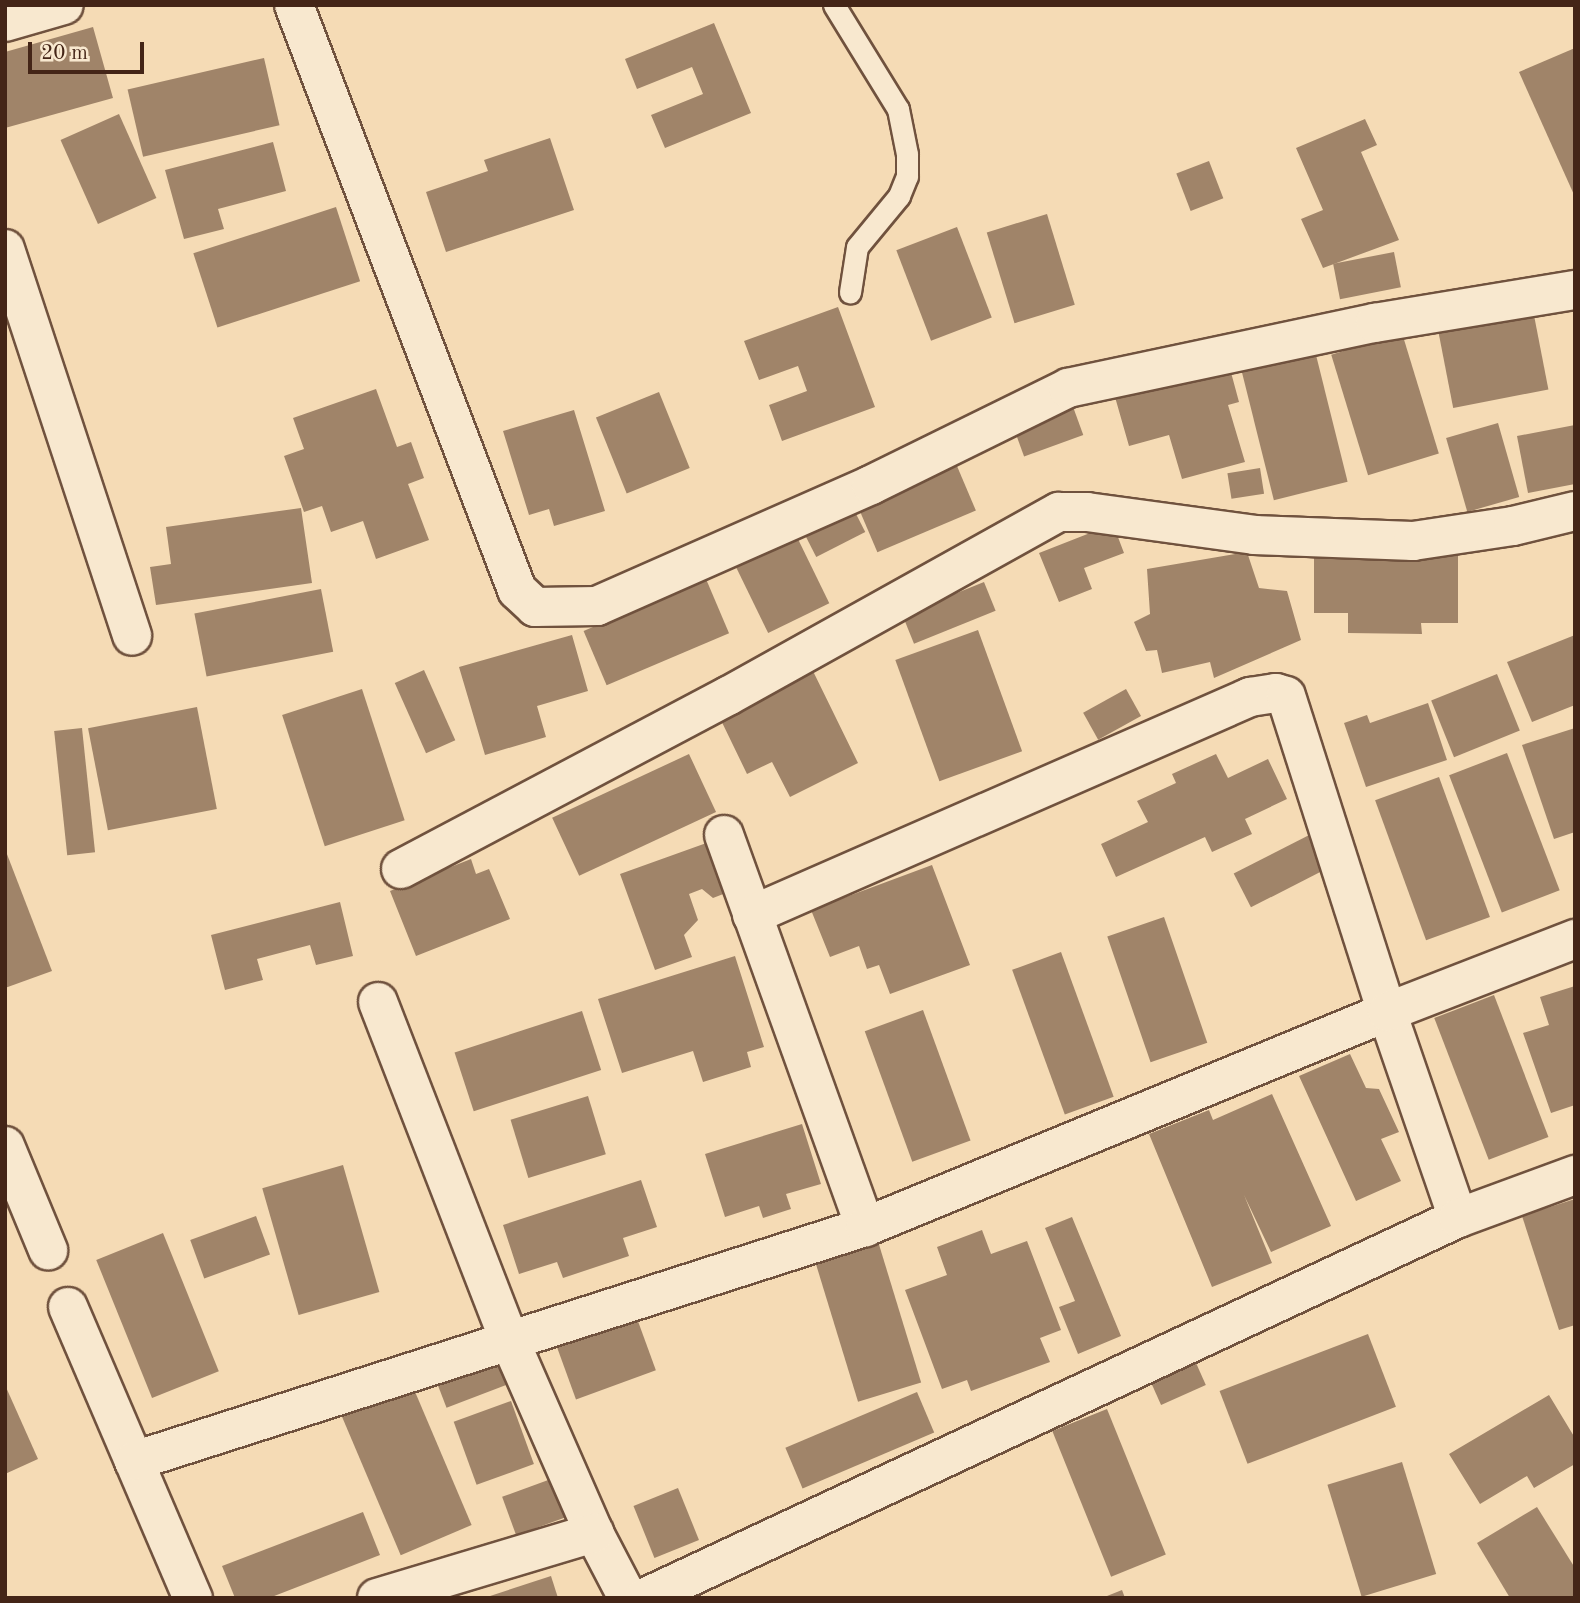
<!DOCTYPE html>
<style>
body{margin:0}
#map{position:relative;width:1580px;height:1603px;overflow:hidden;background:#f5dbb5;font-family:"Old Standard TT",serif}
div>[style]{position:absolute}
.building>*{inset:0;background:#a08469;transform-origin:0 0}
.roads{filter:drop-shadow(2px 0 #70523e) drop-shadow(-2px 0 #70523e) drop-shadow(0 2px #70523e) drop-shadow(0 -2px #70523e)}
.lane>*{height:21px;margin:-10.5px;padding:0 10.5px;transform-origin:10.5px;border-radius:10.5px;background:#f8e8cf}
.street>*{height:38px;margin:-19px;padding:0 19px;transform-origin:19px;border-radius:19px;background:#f8e8cf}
span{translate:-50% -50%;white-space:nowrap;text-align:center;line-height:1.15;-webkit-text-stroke:5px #f8e8cf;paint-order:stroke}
.frame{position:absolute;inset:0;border:7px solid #442517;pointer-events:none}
.scale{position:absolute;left:28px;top:42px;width:116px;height:32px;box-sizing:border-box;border:4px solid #442517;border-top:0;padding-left:9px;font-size:21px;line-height:24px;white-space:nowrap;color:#442517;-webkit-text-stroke:5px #f8e8cf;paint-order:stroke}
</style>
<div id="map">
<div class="building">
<div style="clip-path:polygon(714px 23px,751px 113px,665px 148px,651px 115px,703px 94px,692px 67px,637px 89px,625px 59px)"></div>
<div style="clip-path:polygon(93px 27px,113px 98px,5px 128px,5px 52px)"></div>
<div style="clip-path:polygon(1575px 48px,1575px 197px,1519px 72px)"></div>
<div style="left:264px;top:58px;width:69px;height:140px;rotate:77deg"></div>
<div style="left:119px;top:114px;width:92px;height:64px;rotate:66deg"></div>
<div style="clip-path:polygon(1365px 119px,1377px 145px,1361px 152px,1399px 240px,1323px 268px,1301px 219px,1323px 210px,1296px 148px)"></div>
<div style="clip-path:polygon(550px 138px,574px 210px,446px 252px,426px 192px,488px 171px,484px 160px)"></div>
<div style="clip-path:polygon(273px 142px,286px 191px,218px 209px,224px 229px,184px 239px,165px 170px)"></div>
<div style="left:1209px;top:161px;width:40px;height:35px;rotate:69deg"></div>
<div style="left:336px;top:207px;width:78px;height:150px;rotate:72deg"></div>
<div style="left:1047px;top:214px;width:95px;height:63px;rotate:73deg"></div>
<div style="left:957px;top:227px;width:97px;height:65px;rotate:69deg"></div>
<div style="left:1394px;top:252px;width:36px;height:62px;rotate:79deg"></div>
<div style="left:1532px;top:305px;width:86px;height:97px;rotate:79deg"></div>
<div style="clip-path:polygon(838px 307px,875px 407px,782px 441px,769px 405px,807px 391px,798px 366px,759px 380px,744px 341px)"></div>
<div style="left:1402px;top:333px;width:126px;height:74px;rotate:73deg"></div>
<div style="left:1313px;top:343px;width:143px;height:76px;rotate:76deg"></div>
<div style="clip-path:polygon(1229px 365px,1239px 402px,1228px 405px,1245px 462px,1182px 479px,1169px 435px,1129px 446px,1115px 397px)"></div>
<div style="clip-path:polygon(376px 389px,397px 447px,411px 442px,424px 478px,408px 484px,429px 540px,376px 559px,363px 521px,331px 532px,322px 506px,304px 512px,284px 456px,304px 449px,293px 418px)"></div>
<div style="left:659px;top:392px;width:82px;height:68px;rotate:68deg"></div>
<div style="left:1072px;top:404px;width:33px;height:63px;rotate:70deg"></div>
<div style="clip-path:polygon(574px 410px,605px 511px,554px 526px,549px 509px,529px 515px,503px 431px)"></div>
<div style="left:1498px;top:423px;width:77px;height:54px;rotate:74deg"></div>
<div style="clip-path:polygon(1575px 425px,1575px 484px,1528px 493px,1517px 436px)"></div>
<div style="left:954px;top:459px;width:56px;height:107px;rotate:67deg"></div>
<div style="left:1260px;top:468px;width:26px;height:33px;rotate:81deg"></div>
<div style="clip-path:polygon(301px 508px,312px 583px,156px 605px,150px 567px,171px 564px,166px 527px)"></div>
<div style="left:853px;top:508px;width:27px;height:55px;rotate:63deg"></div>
<div style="clip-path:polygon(1113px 524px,1124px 553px,1084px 568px,1092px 589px,1059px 602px,1039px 553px)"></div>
<div style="left:796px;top:535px;width:76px;height:68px;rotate:64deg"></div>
<div style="clip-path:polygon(1247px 552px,1259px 588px,1287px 591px,1301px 640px,1214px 678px,1210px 662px,1162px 673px,1157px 650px,1146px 651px,1134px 622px,1150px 614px,1147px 569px)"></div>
<div style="clip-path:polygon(1314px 552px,1458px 553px,1458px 623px,1421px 623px,1422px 634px,1348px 633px,1348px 613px,1314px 613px)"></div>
<div style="left:706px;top:579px;width:59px;height:133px;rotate:67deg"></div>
<div style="left:984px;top:582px;width:31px;height:88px;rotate:68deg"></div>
<div style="left:321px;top:589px;width:64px;height:129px;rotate:79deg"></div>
<div style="left:978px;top:630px;width:129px;height:88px;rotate:70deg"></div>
<div style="clip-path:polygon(572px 635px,588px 691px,537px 706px,546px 737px,485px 755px,459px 667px)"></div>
<div style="clip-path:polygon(1575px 635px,1575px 705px,1532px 722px,1507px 662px)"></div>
<div style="clip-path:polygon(811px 667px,858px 763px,790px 797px,772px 762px,747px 774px,717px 712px)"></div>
<div style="left:424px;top:670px;width:77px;height:32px;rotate:66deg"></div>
<div style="left:1497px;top:674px;width:61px;height:71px;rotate:68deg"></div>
<div style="left:362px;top:689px;width:138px;height:84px;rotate:72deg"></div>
<div style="left:1126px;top:689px;width:31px;height:49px;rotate:61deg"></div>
<div style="clip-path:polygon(1428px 703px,1447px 760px,1366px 787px,1344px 723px,1367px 715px,1370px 723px)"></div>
<div style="left:197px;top:707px;width:104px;height:111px;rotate:79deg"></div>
<div style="left:82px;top:728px;width:125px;height:28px;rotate:84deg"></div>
<div style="clip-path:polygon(1575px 728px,1575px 832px,1554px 839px,1522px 745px)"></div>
<div style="left:1507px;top:753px;width:147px;height:62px;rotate:69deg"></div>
<div style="left:689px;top:754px;width:64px;height:151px;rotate:65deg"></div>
<div style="clip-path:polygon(1216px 754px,1228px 778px,1268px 759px,1287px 799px,1245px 819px,1252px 834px,1212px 852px,1205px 837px,1116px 877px,1101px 844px,1148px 822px,1137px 801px,1176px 783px,1172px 774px)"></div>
<div style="left:1439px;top:777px;width:149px;height:68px;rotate:70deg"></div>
<div style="left:1321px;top:829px;width:38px;height:98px;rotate:63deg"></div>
<div style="clip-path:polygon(712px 841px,731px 891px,713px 898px,702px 889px,689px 894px,698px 920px,684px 935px,692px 957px,655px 970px,620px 874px)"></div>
<div style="clip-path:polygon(5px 849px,52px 971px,5px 988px)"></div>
<div style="clip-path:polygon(471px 859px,476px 874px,489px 869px,510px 919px,416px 956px,390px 891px)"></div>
<div style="clip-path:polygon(932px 865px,970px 965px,890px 994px,879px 965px,867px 969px,859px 946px,830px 957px,811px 910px)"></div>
<div style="clip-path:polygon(340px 902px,353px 956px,316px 965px,310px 945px,257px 959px,263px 980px,225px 990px,211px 935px)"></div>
<div style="left:1164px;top:917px;width:133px;height:60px;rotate:71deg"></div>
<div style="left:1061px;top:952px;width:154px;height:52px;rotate:70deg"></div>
<div style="clip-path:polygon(735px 956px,764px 1047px,747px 1052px,751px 1067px,703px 1082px,693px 1051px,622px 1073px,598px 999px)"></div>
<div style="clip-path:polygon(1575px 986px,1575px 1105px,1551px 1113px,1523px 1033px,1549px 1025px,1540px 997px)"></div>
<div style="left:1494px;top:995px;width:152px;height:64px;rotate:69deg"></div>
<div style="left:923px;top:1010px;width:139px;height:62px;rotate:70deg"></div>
<div style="left:582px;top:1011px;width:62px;height:134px;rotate:72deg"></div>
<div style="clip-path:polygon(1350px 1054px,1366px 1088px,1379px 1089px,1399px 1132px,1381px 1139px,1401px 1181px,1356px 1201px,1299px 1076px)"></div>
<div style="clip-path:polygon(1272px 1094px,1331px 1226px,1271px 1252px,1244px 1195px,1272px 1263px,1212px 1287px,1149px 1134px,1209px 1110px,1213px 1120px)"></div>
<div style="left:588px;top:1096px;width:61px;height:81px;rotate:73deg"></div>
<div style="clip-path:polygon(802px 1124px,821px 1184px,786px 1194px,791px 1209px,763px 1218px,759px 1206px,725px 1217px,705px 1154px)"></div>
<div style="left:343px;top:1165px;width:132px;height:84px;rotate:74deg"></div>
<div style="clip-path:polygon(641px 1180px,657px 1227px,623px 1238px,629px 1256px,563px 1278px,557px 1262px,519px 1274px,503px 1225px)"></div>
<div style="clip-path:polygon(1575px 1199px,1575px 1325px,1559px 1330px,1522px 1216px)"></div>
<div style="left:256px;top:1216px;width:41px;height:70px;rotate:70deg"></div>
<div style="clip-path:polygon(1072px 1217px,1121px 1336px,1078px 1354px,1059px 1307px,1075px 1301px,1045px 1228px)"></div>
<div style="clip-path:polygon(982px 1230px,991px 1254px,1027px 1241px,1061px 1330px,1040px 1338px,1050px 1362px,971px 1391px,967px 1380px,942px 1389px,905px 1290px,947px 1275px,937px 1247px)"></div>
<div style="left:163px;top:1233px;width:149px;height:72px;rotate:68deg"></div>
<div style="left:877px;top:1238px;width:151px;height:66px;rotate:73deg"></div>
<div style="left:635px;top:1313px;width:61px;height:85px;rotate:70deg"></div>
<div style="left:1368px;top:1334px;width:78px;height:159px;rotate:69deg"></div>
<div style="left:503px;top:1354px;width:30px;height:72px;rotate:69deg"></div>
<div style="left:1192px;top:1354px;width:34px;height:49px;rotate:66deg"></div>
<div style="clip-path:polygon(5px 1385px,38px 1459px,5px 1474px)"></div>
<div style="left:413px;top:1387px;width:150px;height:77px;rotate:67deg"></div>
<div style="left:917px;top:1392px;width:44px;height:143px;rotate:67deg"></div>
<div style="clip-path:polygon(1549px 1395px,1575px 1438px,1575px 1464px,1534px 1488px,1527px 1476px,1480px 1504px,1449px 1454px)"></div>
<div style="left:511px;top:1401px;width:67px;height:61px;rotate:70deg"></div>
<div style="left:1107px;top:1409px;width:157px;height:59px;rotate:68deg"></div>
<div style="left:1402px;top:1462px;width:117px;height:78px;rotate:73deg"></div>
<div style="left:551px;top:1479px;width:41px;height:52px;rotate:70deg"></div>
<div style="left:678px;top:1488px;width:56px;height:48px;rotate:68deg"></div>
<div style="clip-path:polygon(1537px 1507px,1575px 1568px,1575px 1598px,1510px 1598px,1477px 1543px)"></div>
<div style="clip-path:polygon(363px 1512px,380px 1555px,269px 1598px,235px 1598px,222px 1566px)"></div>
<div style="clip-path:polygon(551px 1576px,558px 1598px,487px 1598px,487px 1597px)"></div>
<div style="clip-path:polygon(1122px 1590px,1125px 1598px,1102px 1598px)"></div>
</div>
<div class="roads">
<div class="lane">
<div style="left:834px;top:5px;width:122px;rotate:58.4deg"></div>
<div style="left:898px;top:109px;width:46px;rotate:78.7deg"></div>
<div style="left:907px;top:154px;width:22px;rotate:90deg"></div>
<div style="left:907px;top:176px;width:22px;rotate:112deg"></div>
<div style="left:899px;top:196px;width:66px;rotate:129.5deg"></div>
<div style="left:857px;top:247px;width:46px;rotate:98.8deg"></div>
</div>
<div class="street">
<div style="left:294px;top:5px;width:626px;rotate:69.13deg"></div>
<div style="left:517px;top:590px;width:25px;rotate:43deg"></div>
<div style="left:535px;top:607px;width:62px;rotate:-0.9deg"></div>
<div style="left:597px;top:606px;width:300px;rotate:-23.8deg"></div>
<div style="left:871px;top:485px;width:220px;rotate:-26.2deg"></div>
<div style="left:1068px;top:388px;width:314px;rotate:-12deg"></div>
<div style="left:1375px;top:323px;width:203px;rotate:-9.4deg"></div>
<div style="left:5px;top:22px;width:61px;rotate:-16.1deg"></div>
<div style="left:5px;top:249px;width:407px;rotate:71.8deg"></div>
<div style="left:724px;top:835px;width:417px;rotate:70.2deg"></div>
<div style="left:401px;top:869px;width:370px;rotate:-27.9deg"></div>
<div style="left:728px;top:696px;width:379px;rotate:-29.1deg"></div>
<div style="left:1059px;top:512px;width:28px"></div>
<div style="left:1087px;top:512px;width:169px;rotate:7.8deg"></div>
<div style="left:1254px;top:535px;width:159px;rotate:2.2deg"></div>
<div style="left:1413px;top:541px;width:101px;rotate:-8.5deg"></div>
<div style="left:1513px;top:526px;width:64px;rotate:-13.6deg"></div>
<div style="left:752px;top:915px;width:544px;rotate:-23.64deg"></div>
<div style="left:1250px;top:697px;width:26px;rotate:-9deg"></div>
<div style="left:1276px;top:693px;width:10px;rotate:17deg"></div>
<div style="left:1286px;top:696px;width:332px;rotate:72.3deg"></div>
<div style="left:1387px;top:1012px;width:218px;rotate:71deg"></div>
<div style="left:378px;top:1002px;width:362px;rotate:68.8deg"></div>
<div style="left:509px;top:1339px;width:212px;rotate:66.3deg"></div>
<div style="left:594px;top:1533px;width:73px;rotate:62.4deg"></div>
<div style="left:5px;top:1146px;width:113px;rotate:67.5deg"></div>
<div style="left:68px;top:1307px;width:317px;rotate:66.8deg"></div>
<div style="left:134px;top:1461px;width:768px;rotate:-17.75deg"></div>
<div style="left:865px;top:1227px;width:565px;rotate:-22.39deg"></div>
<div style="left:1387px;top:1012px;width:202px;rotate:-21.2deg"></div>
<div style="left:377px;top:1598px;width:227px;rotate:-16.7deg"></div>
<div style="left:644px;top:1598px;width:898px;rotate:-25.02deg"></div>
<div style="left:1458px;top:1218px;width:125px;rotate:-20.2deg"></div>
</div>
</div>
<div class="frame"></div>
<div class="scale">20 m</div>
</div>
